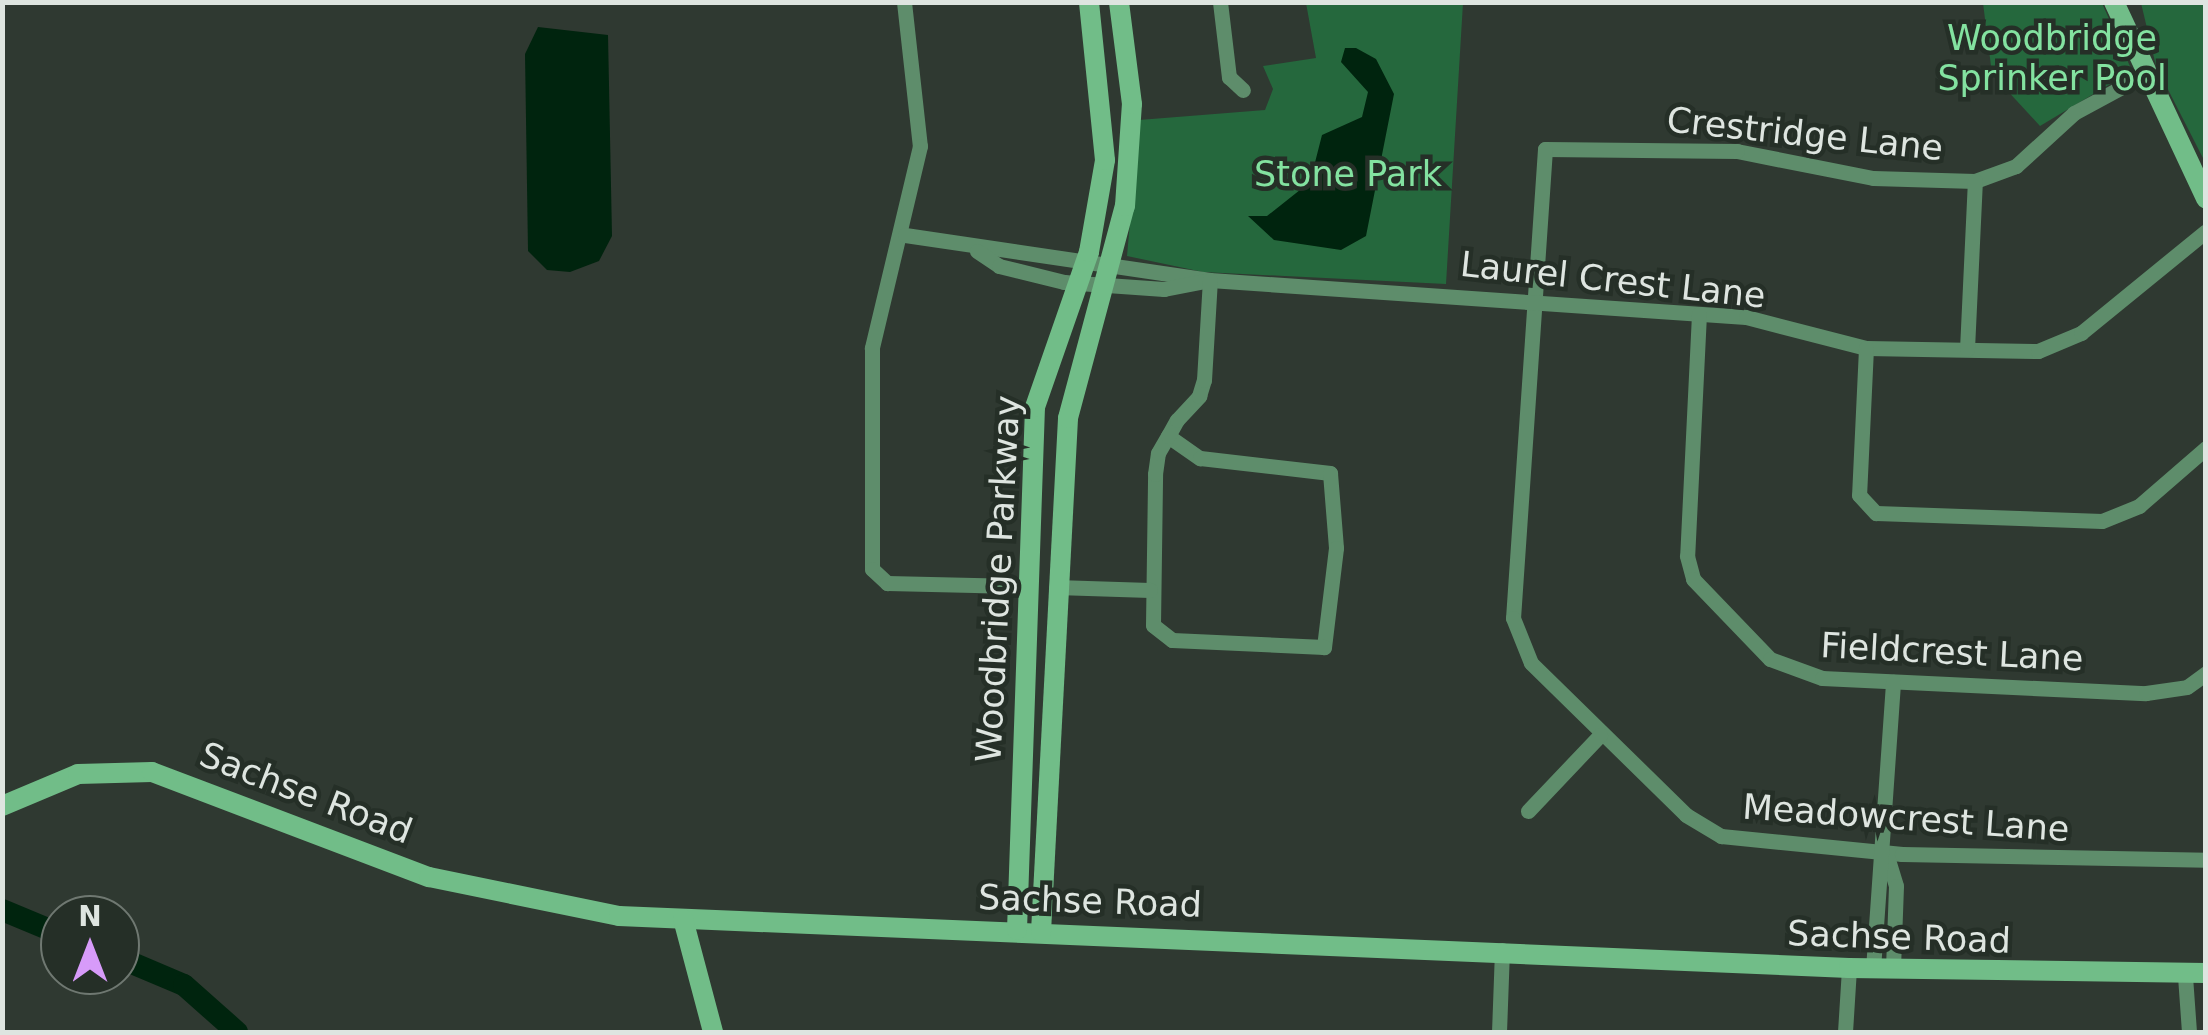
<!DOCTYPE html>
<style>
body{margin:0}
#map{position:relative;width:2208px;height:1035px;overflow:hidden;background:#2f3931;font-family:"DejaVu Sans",sans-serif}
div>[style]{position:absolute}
.green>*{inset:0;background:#25683d}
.water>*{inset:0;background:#00240e}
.river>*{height:22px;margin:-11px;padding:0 11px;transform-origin:11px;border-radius:11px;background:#00240e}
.street>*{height:15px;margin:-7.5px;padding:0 7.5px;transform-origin:7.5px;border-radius:7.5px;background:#5e8d6b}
.secondary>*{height:20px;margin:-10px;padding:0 10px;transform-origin:10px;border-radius:10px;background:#71bd88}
span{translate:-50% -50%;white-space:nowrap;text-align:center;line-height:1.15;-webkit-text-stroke:9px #252f27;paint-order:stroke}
.park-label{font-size:35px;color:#83e2a0}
.street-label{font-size:35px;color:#dee5e0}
.frame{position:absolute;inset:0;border:5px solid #dee5e0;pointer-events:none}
.north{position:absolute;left:40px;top:895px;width:100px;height:100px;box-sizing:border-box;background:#252f27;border:2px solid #6f7871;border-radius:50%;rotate:0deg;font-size:28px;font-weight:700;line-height:40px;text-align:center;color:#dee5e0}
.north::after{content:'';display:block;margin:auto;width:35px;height:45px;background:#d79bf9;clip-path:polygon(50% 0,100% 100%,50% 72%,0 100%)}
</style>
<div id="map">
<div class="green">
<div style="clip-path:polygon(1306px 3px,1463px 3px,1446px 284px,1203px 272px,1127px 256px,1139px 120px,1265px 110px,1273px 89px,1263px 66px,1316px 58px)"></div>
<div style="clip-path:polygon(1983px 3px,2102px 3px,2132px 71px,2040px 126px,1992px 74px)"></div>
<div style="clip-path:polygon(2141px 3px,2205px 3px,2205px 162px,2156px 66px)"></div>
</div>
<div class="water">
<div style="clip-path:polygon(538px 27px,608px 35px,612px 236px,599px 261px,570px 272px,547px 270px,528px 251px,525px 54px)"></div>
<div style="clip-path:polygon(1356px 48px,1376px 59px,1394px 94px,1366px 236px,1341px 250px,1274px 240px,1248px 216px,1267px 216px,1310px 182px,1322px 135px,1362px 117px,1368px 92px,1341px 62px,1345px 48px)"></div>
</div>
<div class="river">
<div style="left:2px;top:910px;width:63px;rotate:22.5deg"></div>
<div style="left:120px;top:958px;width:69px;rotate:22.9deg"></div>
<div style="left:184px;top:985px;width:71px;rotate:41.6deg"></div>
</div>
<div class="street">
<div style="left:904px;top:2px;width:145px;rotate:83.7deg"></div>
<div style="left:920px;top:146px;width:208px;rotate:103.4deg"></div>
<div style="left:872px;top:348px;width:221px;rotate:90deg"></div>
<div style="left:872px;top:569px;width:21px;rotate:43deg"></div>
<div style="left:887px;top:583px;width:136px;rotate:1.3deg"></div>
<div style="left:1220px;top:2px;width:76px;rotate:83.2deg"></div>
<div style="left:1229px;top:77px;width:19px;rotate:43deg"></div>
<div style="left:2146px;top:74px;width:82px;rotate:151.6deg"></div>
<div style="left:2074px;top:113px;width:79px;rotate:137.6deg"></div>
<div style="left:2016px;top:166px;width:44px;rotate:159.9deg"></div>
<div style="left:1975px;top:181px;width:102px;rotate:-178.3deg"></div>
<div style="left:1873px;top:178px;width:139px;rotate:-168.8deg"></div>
<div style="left:1737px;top:151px;width:192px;rotate:-179.4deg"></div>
<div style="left:1545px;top:149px;width:470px;rotate:93.9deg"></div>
<div style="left:1513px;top:618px;width:48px;rotate:68.2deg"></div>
<div style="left:1531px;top:663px;width:217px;rotate:44.4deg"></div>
<div style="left:1686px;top:815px;width:41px;rotate:31deg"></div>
<div style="left:1721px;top:836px;width:182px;rotate:5.7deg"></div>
<div style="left:1902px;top:854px;width:304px;rotate:1.1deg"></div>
<div style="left:905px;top:235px;width:308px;rotate:8.4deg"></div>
<div style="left:1210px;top:280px;width:537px;rotate:3.95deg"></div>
<div style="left:1746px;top:317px;width:124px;rotate:14.5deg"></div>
<div style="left:1866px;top:348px;width:172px;rotate:1deg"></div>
<div style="left:2038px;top:351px;width:47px;rotate:-22.7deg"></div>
<div style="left:2081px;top:333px;width:161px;rotate:-39.2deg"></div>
<div style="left:977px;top:251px;width:27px;rotate:34deg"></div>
<div style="left:999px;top:266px;width:67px;rotate:13.8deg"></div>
<div style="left:1064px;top:282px;width:100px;rotate:4deg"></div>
<div style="left:1164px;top:289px;width:42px;rotate:-11deg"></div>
<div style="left:1699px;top:314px;width:242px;rotate:92.8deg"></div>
<div style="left:1687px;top:556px;width:24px;rotate:75deg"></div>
<div style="left:1693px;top:579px;width:111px;rotate:46.1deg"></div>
<div style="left:1770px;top:659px;width:55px;rotate:20.1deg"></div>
<div style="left:1822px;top:678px;width:324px;rotate:2.7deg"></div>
<div style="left:2146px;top:693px;width:41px;rotate:-8.3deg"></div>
<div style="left:2187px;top:687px;width:24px;rotate:-36deg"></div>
<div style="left:1866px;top:348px;width:147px;rotate:92.7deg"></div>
<div style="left:1859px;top:495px;width:25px;rotate:47deg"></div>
<div style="left:1876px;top:513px;width:226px;rotate:2deg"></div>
<div style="left:2102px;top:521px;width:40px;rotate:-22deg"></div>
<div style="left:2139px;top:506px;width:89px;rotate:-40.9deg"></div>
<div style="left:1967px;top:349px;width:168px;rotate:-87.3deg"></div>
<div style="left:1168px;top:436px;width:39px;rotate:35deg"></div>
<div style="left:1200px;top:458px;width:131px;rotate:6.6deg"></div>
<div style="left:1330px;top:473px;width:75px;rotate:85.4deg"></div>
<div style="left:1336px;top:548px;width:100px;rotate:96.9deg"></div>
<div style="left:1324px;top:647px;width:152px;rotate:-177.4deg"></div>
<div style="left:1172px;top:640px;width:24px;rotate:-142deg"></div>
<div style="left:1153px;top:625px;width:151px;rotate:-89.2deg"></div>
<div style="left:1155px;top:474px;width:21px;rotate:-82deg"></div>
<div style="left:1158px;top:453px;width:20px;rotate:-60deg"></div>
<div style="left:1168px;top:436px;width:18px;rotate:-61deg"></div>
<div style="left:1177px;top:420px;width:33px;rotate:-47deg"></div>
<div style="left:1199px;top:396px;width:17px;rotate:-73deg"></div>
<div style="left:1204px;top:380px;width:100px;rotate:-86.6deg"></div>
<div style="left:1056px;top:587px;width:94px;rotate:1.8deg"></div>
<div style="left:1528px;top:811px;width:105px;rotate:-46.5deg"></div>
<div style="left:1886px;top:853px;width:34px;rotate:73deg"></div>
<div style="left:1896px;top:886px;width:83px;rotate:92.1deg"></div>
<div style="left:1873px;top:969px;width:288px;rotate:-86deg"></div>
<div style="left:2185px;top:976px;width:56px;rotate:85.9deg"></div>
<div style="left:1499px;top:1032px;width:82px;rotate:-87.9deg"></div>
<div style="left:1845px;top:1032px;width:64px;rotate:-86.4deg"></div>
</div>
<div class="secondary">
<div style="left:2114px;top:2px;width:217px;rotate:64.9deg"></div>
<div style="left:2px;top:806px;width:82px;rotate:-22.8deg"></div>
<div style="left:78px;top:774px;width:74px;rotate:-1.5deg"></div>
<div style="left:152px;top:772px;width:296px;rotate:20.8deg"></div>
<div style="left:429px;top:877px;width:194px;rotate:11.6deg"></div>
<div style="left:619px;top:916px;width:1231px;rotate:2.42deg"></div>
<div style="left:1849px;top:968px;width:357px;rotate:0.8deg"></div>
<div style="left:683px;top:919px;width:117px;rotate:75.1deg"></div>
<div style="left:1017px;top:930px;width:523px;rotate:-88.03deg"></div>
<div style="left:1035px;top:407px;width:164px;rotate:-70.8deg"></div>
<div style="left:1089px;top:252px;width:93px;rotate:-80.1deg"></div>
<div style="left:1105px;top:160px;width:159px;rotate:-95.8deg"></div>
<div style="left:1041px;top:932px;width:515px;rotate:-86.99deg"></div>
<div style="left:1068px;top:418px;width:220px;rotate:-75deg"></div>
<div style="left:1125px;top:206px;width:102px;rotate:-86.1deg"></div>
<div style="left:1132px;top:104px;width:103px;rotate:-97.3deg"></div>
</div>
<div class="park-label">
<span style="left:2052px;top:58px">Woodbridge<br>Sprinker Pool</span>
<span style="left:1348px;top:174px">Stone Park</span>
</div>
<div class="street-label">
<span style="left:1805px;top:134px;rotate:6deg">Crestridge Lane</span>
<span style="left:1613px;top:280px;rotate:6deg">Laurel Crest Lane</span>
<span style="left:998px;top:579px;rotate:-87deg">Woodbridge Parkway</span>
<span style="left:1952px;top:652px;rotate:3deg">Fieldcrest Lane</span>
<span style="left:306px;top:793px;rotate:21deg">Sachse Road</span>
<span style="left:1906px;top:818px;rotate:4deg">Meadowcrest Lane</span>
<span style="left:1090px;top:901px;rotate:2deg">Sachse Road</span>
<span style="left:1899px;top:937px;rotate:2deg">Sachse Road</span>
</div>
<div class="frame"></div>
<div class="north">N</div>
</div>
